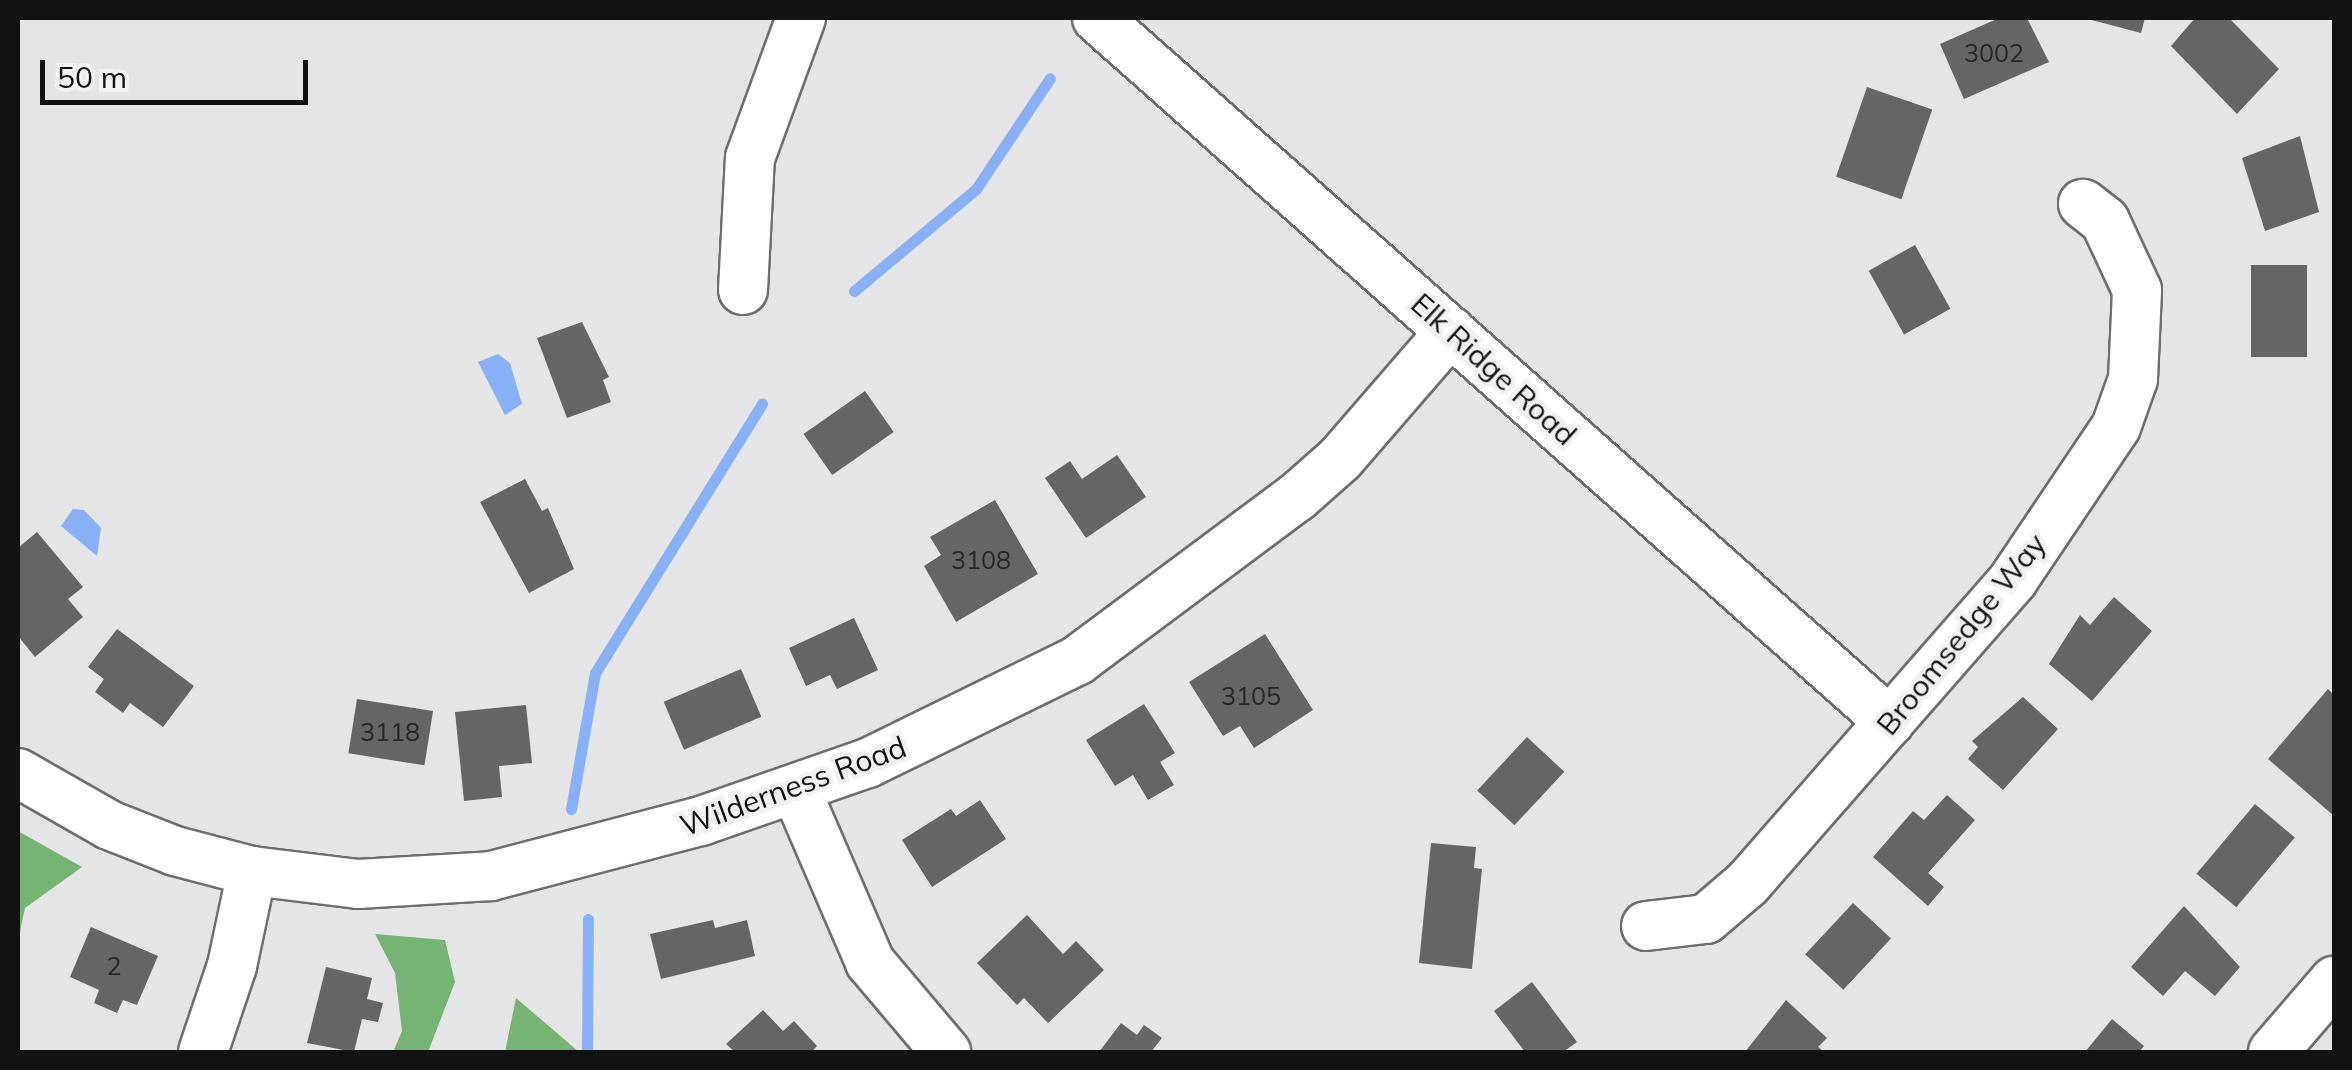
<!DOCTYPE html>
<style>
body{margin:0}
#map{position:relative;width:2352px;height:1070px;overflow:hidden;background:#e5e5e8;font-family:Mulish,sans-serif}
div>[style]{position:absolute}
.forest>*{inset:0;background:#76b474}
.water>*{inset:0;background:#88b1f8}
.stream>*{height:11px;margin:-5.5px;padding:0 5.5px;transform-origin:5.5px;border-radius:5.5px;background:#88b1f8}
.building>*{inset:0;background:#666466;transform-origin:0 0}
.roads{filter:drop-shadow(2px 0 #6e6e70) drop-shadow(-2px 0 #6e6e70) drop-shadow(0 2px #6e6e70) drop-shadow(0 -2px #6e6e70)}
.minor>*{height:48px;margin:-24px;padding:0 24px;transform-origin:24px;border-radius:24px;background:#fff}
span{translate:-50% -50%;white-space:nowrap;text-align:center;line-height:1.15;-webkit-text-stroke:9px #f2f2f5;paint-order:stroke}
.number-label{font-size:25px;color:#272628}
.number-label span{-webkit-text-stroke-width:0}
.street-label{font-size:30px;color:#121213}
.frame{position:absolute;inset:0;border:20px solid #121213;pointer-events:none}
.scale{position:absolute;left:40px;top:60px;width:268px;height:45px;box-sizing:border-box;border:5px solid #121213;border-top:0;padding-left:12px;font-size:30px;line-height:35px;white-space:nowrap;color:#121213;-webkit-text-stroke:8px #f2f2f5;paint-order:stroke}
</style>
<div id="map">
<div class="forest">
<div style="clip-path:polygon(18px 831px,82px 867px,25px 908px,18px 941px)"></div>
<div style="clip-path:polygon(375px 934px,445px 940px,455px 982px,428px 1052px,393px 1052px,402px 1031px,395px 973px)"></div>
<div style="clip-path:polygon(516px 998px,579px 1052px,505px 1052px)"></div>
</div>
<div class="water">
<div style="clip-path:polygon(498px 354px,510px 363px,522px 404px,505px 415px,478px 362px)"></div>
<div style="clip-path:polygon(73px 509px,84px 510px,101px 528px,97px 556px,61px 526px)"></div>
</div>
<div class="stream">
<div style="left:854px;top:291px;width:159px;rotate:-39.9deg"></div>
<div style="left:976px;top:189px;width:133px;rotate:-56.3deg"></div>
<div style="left:571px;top:809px;width:138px;rotate:-80deg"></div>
<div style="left:595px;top:673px;width:317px;rotate:-58.2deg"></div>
<div style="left:587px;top:1052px;width:133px;rotate:-89.6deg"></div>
</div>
<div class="building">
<div style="clip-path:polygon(1999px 18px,2027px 18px,2049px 62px,1964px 99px,1940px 44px)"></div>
<div style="clip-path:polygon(2084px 18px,2145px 18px,2141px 33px)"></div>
<div style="clip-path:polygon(2195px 18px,2229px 18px,2279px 69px,2237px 114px,2171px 46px)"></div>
<div style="left:1867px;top:87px;width:69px;height:95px;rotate:19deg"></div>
<div style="clip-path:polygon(2300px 136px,2319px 212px,2265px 231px,2242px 158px)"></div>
<div style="left:1915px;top:245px;width:73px;height:53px;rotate:61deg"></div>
<div style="left:2251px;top:265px;width:56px;height:92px"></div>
<div style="clip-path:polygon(582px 322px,609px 377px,603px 380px,611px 402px,567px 418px,537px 338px)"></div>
<div style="left:865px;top:391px;width:50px;height:75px;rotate:55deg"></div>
<div style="clip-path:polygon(1117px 455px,1146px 497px,1086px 538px,1045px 478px,1070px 461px,1082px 479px)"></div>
<div style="clip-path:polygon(525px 479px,542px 511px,548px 508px,574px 569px,529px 593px,480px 502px)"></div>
<div style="clip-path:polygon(995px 500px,1038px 574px,956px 622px,924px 566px,941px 555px,930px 537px)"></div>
<div style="clip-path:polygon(37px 532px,83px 587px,68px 599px,83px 617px,35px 657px,18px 636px,18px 548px)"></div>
<div style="clip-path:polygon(2114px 597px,2152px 631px,2092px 701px,2049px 664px,2080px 615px,2090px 625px)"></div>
<div style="clip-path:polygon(854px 618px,878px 670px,837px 689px,830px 675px,806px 686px,789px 648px)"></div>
<div style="clip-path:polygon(117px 629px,194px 686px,163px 727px,130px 703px,123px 713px,95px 692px,104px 679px,88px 667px)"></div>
<div style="clip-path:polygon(1265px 634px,1313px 710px,1254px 748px,1240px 726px,1223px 736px,1189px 682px)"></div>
<div style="left:741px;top:669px;width:52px;height:84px;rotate:67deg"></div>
<div style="clip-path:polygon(2328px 689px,2334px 695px,2334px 816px,2268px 759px)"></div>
<div style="clip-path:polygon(2023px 697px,2058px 729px,2003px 790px,1968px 759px,1978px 747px,1972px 741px)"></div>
<div style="left:357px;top:699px;width:77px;height:55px;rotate:9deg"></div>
<div style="clip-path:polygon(1144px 704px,1175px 753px,1160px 762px,1174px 785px,1148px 800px,1133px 775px,1115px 786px,1086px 740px)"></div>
<div style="clip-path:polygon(526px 705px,532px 763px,499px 766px,502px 797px,464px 801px,455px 712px)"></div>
<div style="left:1527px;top:737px;width:51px;height:73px;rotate:43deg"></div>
<div style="clip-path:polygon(1947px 795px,1975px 820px,1928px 873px,1944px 887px,1928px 906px,1873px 857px,1913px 811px,1924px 820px)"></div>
<div style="clip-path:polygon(980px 800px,1006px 839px,932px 887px,902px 840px,951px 809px,956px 816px)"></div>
<div style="left:2255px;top:804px;width:52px;height:91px;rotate:40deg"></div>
<div style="clip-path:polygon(1431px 843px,1476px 847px,1474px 868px,1482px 869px,1472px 969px,1419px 963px)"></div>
<div style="left:1853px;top:903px;width:52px;height:70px;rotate:43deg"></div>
<div style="clip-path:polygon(2184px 906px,2240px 967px,2215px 996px,2185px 971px,2163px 996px,2131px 967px)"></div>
<div style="clip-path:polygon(1027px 915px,1063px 954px,1076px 941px,1104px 970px,1048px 1023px,1024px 998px,1017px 1005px,977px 963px)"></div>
<div style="clip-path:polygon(713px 920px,715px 928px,747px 920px,755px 956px,661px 979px,650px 934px)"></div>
<div style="clip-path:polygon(91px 927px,158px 956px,137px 1005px,123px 1000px,117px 1013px,94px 1003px,99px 990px,70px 977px)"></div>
<div style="clip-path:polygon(326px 967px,372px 978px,367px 999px,383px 1003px,378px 1022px,362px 1019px,354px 1052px,307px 1043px)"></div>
<div style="clip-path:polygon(1532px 982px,1577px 1042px,1563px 1052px,1525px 1052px,1494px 1011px)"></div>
<div style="clip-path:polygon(1786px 1000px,1827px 1038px,1818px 1047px,1824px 1052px,1745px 1052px)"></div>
<div style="clip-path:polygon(763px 1010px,783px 1031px,794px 1021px,817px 1046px,811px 1052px,735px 1052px,726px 1044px)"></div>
<div style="clip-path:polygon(2112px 1019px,2144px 1046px,2139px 1052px,2085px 1052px)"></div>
<div style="clip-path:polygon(1121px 1023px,1137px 1035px,1144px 1025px,1162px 1038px,1151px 1052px,1099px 1052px)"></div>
</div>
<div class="roads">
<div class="minor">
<div style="left:1097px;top:18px;width:1060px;rotate:41.6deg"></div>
<div style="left:743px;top:290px;width:132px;rotate:-87deg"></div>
<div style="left:750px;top:158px;width:149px;rotate:-70deg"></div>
<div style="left:18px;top:773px;width:105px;rotate:29.7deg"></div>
<div style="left:109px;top:825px;width:71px;rotate:21.5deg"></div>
<div style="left:175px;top:851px;width:80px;rotate:14.6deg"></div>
<div style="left:252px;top:871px;width:107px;rotate:7deg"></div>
<div style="left:358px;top:884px;width:133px;rotate:-3.4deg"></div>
<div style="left:491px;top:876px;width:217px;rotate:-14.7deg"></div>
<div style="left:701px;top:821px;width:177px;rotate:-19.2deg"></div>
<div style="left:868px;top:763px;width:234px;rotate:-26.1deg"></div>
<div style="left:1078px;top:660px;width:273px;rotate:-36.7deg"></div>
<div style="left:1297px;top:497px;width:57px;rotate:-41.5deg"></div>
<div style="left:1340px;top:459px;width:169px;rotate:-49.1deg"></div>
<div style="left:796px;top:790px;width:187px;rotate:66.7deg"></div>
<div style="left:870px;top:962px;width:118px;rotate:49.8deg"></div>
<div style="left:1646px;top:926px;width:60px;rotate:-6.7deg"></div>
<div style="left:1706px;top:919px;width:55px;rotate:-40.6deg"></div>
<div style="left:1748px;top:883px;width:403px;rotate:-48.8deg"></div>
<div style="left:2013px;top:580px;width:184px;rotate:-56.1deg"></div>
<div style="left:2116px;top:427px;width:51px;rotate:-70.5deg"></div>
<div style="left:2133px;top:379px;width:89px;rotate:-87.4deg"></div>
<div style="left:2137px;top:290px;width:76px;rotate:-114.9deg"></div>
<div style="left:2105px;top:221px;width:28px;rotate:-142deg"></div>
<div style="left:203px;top:1052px;width:91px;rotate:-71.4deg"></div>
<div style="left:232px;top:966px;width:97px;rotate:-78.1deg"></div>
<div style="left:2273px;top:1052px;width:94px;rotate:-49.3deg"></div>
</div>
</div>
<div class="number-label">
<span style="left:1994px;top:53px">3002</span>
<span style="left:981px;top:560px">3108</span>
<span style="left:1251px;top:696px">3105</span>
<span style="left:390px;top:732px">3118</span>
<span style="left:114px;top:966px">2</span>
</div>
<div class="street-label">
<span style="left:1494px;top:369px;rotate:42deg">Elk Ridge Road</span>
<span style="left:1961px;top:634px;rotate:-51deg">Broomsedge Way</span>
<span style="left:793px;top:786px;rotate:-20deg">Wilderness Road</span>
</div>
<div class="frame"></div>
<div class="scale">50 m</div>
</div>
